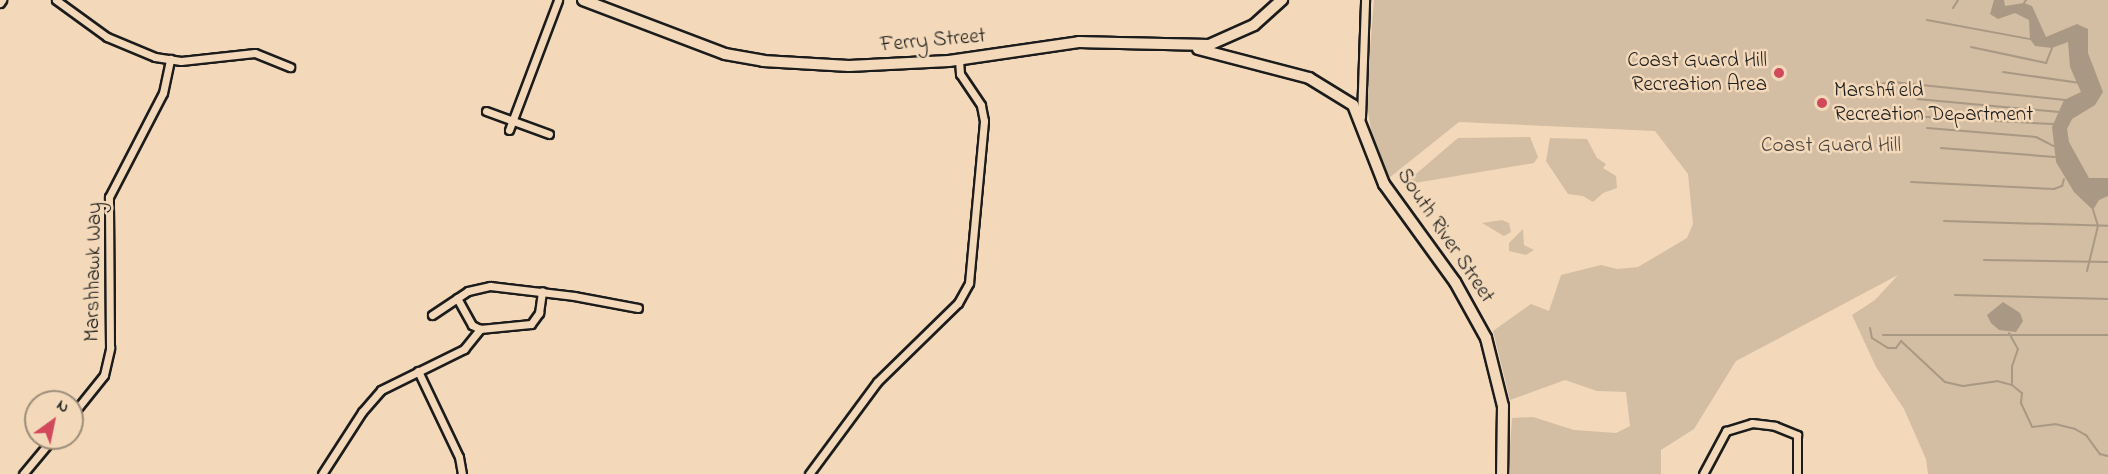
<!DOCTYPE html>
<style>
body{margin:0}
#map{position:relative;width:2108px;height:474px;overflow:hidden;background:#f3d9ba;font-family:"Indie Flower",sans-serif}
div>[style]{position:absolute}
.green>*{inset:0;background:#d3bda3}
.water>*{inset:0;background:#a99884}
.stream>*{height:2px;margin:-1px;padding:0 1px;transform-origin:1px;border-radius:1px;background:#a99884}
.roads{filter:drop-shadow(2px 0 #1c1c1c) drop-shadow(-2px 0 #1c1c1c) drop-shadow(0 2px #1c1c1c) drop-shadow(0 -2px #1c1c1c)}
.street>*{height:7px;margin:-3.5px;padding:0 3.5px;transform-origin:3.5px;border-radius:3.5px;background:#f3d9ba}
.secondary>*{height:10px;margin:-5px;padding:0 5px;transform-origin:5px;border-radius:5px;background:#f3d9ba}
.dots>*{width:16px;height:16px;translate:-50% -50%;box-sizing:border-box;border:3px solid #f3d9ba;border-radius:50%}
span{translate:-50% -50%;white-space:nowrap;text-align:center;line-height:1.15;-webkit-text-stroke:5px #f3d9ba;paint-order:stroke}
.street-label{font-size:21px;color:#1c1c1c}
.poi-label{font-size:21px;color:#1c1c1c}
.right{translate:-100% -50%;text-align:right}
.left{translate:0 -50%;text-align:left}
.park-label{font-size:21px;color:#4a443e}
.north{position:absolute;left:24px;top:390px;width:60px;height:60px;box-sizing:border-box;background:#f3d9ba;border:2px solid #9d8d7b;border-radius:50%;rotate:33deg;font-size:16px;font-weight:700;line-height:24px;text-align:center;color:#1c1c1c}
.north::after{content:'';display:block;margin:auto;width:21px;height:27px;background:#d1495b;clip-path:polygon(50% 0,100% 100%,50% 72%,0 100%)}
</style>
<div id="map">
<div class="green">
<div style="clip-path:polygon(1374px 0,2108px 0,2108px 474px,1928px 474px,1926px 459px,1904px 409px,1876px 367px,1852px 315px,1875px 300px,1898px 275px,1736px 361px,1694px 429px,1661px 450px,1661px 474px,1508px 474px,1512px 418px,1533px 417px,1574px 430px,1616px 433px,1630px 426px,1626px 392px,1597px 391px,1565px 380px,1510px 400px,1493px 331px,1531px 304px,1549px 311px,1561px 275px,1601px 265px,1617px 269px,1638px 267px,1687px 238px,1693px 224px,1688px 174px,1655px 131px,1459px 122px,1389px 178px,1372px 136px,1366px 99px)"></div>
<div style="clip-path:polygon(1530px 137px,1538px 157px,1534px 163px,1403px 185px,1458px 138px)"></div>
<div style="clip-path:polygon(1550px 138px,1587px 139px,1597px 158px,1606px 164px,1603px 168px,1616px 176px,1617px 188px,1603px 193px,1593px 202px,1583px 196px,1568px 194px,1546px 161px)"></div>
<div style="clip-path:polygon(1502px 220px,1509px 223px,1511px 232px,1504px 236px,1482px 223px)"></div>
<div style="clip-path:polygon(1523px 229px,1524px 245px,1534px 250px,1526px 255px,1509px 251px,1509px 243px)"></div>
</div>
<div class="water">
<div style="clip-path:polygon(1994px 0,2004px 0,2005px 6px,2024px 3px,2032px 6px,2046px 37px,2077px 24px,2088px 29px,2088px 53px,2103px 92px,2095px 105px,2072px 119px,2067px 129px,2069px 142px,2089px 178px,2108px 178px,2108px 196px,2099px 200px,2093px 210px,2074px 192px,2056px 162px,2052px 127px,2064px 100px,2081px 92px,2070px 67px,2068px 42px,2052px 48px,2035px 46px,2030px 39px,2029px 20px,2015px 13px,1998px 19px,1990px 14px)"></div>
<div style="clip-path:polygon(2003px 302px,2020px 313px,2023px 321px,2016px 332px,1999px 330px,1991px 323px,1987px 315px)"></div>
</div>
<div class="stream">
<div style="left:2024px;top:3px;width:4px;rotate:-56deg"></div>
<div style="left:1953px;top:8px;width:9px;rotate:-58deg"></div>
<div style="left:1927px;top:20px;width:105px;rotate:10.5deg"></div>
<div style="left:1971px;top:47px;width:77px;rotate:12deg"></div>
<div style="left:2046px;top:63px;width:16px;rotate:-68deg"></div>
<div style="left:2003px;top:72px;width:78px;rotate:8.1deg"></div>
<div style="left:1855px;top:88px;width:38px;rotate:-9deg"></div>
<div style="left:1893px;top:82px;width:173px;rotate:6deg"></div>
<div style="left:1917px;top:99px;width:143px;rotate:5.2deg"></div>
<div style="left:1909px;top:116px;width:144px;rotate:3.2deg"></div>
<div style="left:1927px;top:128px;width:109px;rotate:4.7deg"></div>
<div style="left:2036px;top:137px;width:20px;rotate:27deg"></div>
<div style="left:1941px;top:148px;width:114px;rotate:4.5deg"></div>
<div style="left:1911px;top:182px;width:143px;rotate:2.8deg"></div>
<div style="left:2054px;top:189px;width:9px;rotate:-21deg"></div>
<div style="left:2062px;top:186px;width:7px;rotate:-74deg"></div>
<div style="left:1944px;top:221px;width:164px;rotate:1.7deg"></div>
<div style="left:1984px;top:260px;width:124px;rotate:0.9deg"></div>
<div style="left:2087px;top:271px;width:46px;rotate:-76.3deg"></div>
<div style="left:2098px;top:226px;width:17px;rotate:-107deg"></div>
<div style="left:1955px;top:295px;width:153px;rotate:1.5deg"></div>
<div style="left:1870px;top:328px;width:10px;rotate:79deg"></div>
<div style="left:1872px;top:338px;width:19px;rotate:32deg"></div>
<div style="left:1888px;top:348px;width:8px"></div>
<div style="left:1896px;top:348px;width:9px;rotate:-54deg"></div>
<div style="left:1901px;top:341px;width:60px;rotate:43deg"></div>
<div style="left:1945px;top:382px;width:18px;rotate:13deg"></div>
<div style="left:1963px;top:386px;width:34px;rotate:-8deg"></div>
<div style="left:1997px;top:381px;width:16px;rotate:15deg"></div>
<div style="left:2012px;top:385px;width:13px;rotate:39deg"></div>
<div style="left:2022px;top:393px;width:10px;rotate:96deg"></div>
<div style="left:2021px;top:403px;width:26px;rotate:65deg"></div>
<div style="left:2032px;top:427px;width:23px;rotate:-7deg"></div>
<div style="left:2055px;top:424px;width:21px;rotate:14deg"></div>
<div style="left:2075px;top:429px;width:13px;rotate:29deg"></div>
<div style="left:2086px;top:435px;width:24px;rotate:54deg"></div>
<div style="left:2100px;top:454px;width:8px;rotate:14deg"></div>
<div style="left:2009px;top:333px;width:18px;rotate:61deg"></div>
<div style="left:2018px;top:349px;width:18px;rotate:109deg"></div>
<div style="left:2012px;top:366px;width:17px;rotate:90deg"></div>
<div style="left:1883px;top:335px;width:225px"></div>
</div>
<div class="roads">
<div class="street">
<div style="left:56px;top:0;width:63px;rotate:36deg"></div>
<div style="left:107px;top:37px;width:52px;rotate:22.6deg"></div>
<div style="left:155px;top:57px;width:26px;rotate:9deg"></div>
<div style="left:181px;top:61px;width:74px;rotate:-6.2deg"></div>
<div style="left:255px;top:53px;width:38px;rotate:22deg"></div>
<div style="left:0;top:3px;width:4px;rotate:-56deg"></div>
<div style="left:486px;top:111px;width:67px;rotate:20.1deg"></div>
<div style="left:1361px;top:117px;width:117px;rotate:-88deg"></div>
<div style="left:509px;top:130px;width:139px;rotate:-69.3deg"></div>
<div style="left:457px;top:298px;width:31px;rotate:61deg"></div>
<div style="left:472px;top:325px;width:9px;rotate:27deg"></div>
<div style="left:432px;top:315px;width:43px;rotate:-33.7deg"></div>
<div style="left:468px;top:291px;width:23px;rotate:-13deg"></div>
<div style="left:490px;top:286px;width:85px;rotate:6.8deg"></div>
<div style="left:574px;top:296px;width:65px;rotate:10.6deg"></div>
<div style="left:418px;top:371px;width:95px;rotate:64.5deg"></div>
<div style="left:459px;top:457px;width:17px;rotate:80deg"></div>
<div style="left:72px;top:415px;width:51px;rotate:-51.3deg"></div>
<div style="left:104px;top:375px;width:28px;rotate:-77deg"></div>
<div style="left:110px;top:348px;width:151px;rotate:-90.4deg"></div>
<div style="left:109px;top:197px;width:117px;rotate:-62.6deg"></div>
<div style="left:163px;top:93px;width:35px;rotate:-78deg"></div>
<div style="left:23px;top:474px;width:47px;rotate:-50.2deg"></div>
<div style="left:322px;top:474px;width:74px;rotate:-57.2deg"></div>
<div style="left:362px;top:412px;width:29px;rotate:-49deg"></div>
<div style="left:381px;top:390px;width:93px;rotate:-26.3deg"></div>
<div style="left:464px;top:349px;width:26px;rotate:-51deg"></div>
<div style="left:480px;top:329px;width:51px;rotate:-5.6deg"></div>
<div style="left:531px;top:324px;width:14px;rotate:-54deg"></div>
<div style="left:539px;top:313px;width:22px;rotate:-82deg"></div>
<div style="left:809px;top:474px;width:114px;rotate:-53.5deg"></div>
<div style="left:877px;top:382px;width:113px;rotate:-44.3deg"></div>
<div style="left:958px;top:303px;width:23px;rotate:-61deg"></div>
<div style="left:969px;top:283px;width:163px;rotate:-84.7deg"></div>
<div style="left:984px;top:121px;width:16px;rotate:-101deg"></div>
<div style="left:981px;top:105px;width:37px;rotate:-124deg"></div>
<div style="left:960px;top:74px;width:14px;rotate:-94deg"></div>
<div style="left:1703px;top:474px;width:49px;rotate:-61.9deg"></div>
<div style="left:1726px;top:431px;width:27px;rotate:-17deg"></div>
<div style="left:1752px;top:423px;width:23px;rotate:7deg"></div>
<div style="left:1775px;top:426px;width:24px;rotate:22deg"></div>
<div style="left:1797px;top:435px;width:39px;rotate:90deg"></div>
</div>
<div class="secondary">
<div style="left:583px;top:0;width:152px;rotate:20.8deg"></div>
<div style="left:725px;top:54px;width:39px;rotate:10deg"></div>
<div style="left:763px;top:61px;width:86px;rotate:3.3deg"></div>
<div style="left:849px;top:66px;width:100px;rotate:-2.9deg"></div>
<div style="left:949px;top:61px;width:131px;rotate:-8.3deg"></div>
<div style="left:1079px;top:42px;width:130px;rotate:1.3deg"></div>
<div style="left:1209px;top:45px;width:49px;rotate:-24deg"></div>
<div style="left:1254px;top:25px;width:38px;rotate:-42deg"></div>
<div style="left:1198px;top:49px;width:115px;rotate:14.6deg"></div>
<div style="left:1309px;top:78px;width:52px;rotate:31.5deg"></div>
<div style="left:1353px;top:105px;width:85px;rotate:68.6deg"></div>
<div style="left:1384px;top:184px;width:121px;rotate:54.1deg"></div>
<div style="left:1455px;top:282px;width:64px;rotate:61deg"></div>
<div style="left:1486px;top:338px;width:70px;rotate:76deg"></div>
<div style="left:1503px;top:406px;width:68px;rotate:90.8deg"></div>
</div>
</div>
<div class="dots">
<div style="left:1779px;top:73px;background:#d1495b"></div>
<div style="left:1822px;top:103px;background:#d1495b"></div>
</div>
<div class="street-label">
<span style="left:933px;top:41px;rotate:-5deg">Ferry Street</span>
<span style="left:1445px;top:236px;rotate:56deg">South River Street</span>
<span style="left:94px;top:272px;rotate:-89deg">Marshhawk Way</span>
</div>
<div class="poi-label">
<span class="right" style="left:1767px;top:73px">Coast Guard Hill<br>Recreation Area</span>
<span class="left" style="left:1834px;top:103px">Marshfield<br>Recreation Department</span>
</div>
<div class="park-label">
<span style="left:1831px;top:146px">Coast Guard Hill</span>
</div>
<div class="north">N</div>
</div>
